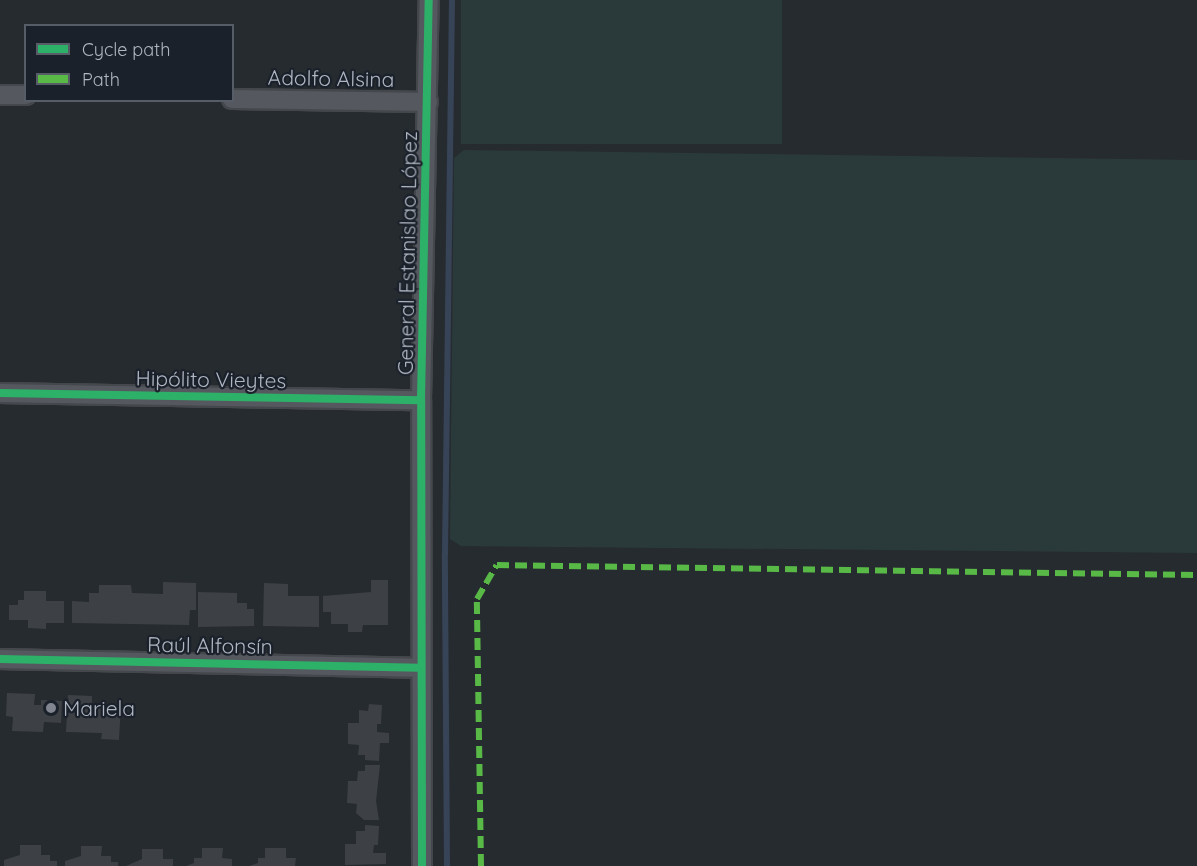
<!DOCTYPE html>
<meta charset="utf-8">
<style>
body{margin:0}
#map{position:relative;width:1197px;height:866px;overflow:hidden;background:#262b30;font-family:Quicksand,sans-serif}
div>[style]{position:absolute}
.green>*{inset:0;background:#2a3a3a;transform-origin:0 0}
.stream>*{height:6px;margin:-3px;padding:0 3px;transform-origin:3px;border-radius:3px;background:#374458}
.building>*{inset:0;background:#3d4145}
.roads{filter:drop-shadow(2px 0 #44474b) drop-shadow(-2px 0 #44474b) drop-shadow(0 2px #44474b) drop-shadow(0 -2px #44474b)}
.minor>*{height:18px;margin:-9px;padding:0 9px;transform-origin:9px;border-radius:9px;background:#55595f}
.quiet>*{height:6px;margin-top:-3px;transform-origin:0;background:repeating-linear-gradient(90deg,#58b947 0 12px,transparent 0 18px)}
.cycleway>*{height:8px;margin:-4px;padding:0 4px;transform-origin:4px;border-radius:4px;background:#2db169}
.dots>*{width:16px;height:16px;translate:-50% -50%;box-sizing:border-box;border:3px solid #1b212a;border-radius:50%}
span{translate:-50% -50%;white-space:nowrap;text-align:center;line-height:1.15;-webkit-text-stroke:4.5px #1b212a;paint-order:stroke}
.street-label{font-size:21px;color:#b0b6c2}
.poi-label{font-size:21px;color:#b0b6c2}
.left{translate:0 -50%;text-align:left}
.legend{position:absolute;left:24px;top:24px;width:210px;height:78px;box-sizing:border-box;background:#1b212a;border:2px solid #575d67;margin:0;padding:8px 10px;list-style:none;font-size:18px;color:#b0b6c2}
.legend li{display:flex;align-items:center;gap:12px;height:30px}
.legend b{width:30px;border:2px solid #575d67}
</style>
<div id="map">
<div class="green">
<div style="left:461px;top:0;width:321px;height:144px"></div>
<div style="clip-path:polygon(464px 150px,1197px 160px,1197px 553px,461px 546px,450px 539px,454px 158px)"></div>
</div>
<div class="stream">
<div style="left:447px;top:866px;width:312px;rotate:-90.4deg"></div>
<div style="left:445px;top:554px;width:554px;rotate:-89.28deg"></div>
</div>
<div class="building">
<div style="clip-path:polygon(371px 580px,388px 580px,388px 625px,363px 625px,362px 632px,348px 632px,348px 624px,331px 624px,331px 612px,323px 612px,323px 596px,371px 592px)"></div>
<div style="clip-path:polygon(163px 582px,196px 583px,196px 610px,190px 610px,189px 625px,72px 623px,72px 601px,89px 602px,89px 593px,99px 593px,99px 585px,131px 585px,132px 593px,163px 594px)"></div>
<div style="clip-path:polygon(264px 583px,288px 584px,288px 596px,319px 596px,319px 627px,263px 626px)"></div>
<div style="clip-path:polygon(24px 591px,46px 591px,46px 601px,64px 601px,64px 623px,46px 623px,46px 629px,28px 628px,28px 620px,9px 620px,9px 605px,18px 605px,18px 600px,24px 600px)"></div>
<div style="clip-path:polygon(198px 592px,237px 593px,237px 603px,247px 603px,247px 609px,254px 609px,254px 626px,198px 627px)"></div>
<div style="clip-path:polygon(7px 693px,35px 694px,34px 705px,41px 705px,41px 700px,62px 701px,61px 723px,44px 722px,43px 732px,12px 731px,13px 717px,6px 716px)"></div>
<div style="clip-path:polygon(68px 695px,92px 696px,92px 707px,121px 704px,119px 740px,101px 739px,102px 733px,66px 732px)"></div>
<div style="clip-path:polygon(369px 704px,382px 705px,381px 724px,377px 724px,377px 732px,389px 733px,389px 743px,380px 743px,379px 761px,365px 760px,365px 755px,358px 755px,359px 745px,348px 744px,348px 723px,359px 723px,359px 710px,368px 711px)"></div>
<div style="clip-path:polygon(365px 765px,380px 765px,376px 801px,379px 820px,364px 820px,356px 813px,357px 804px,347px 803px,348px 781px,357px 781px,358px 771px,365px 771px)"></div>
<div style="clip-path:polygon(365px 825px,379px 826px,378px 845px,374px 845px,373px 853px,386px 853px,386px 864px,345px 865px,345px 844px,356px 844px,356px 831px,365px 831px)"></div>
<div style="clip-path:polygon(20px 845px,41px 845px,41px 855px,50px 855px,50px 861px,57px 861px,57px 866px,4px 866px,4px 860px,20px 855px)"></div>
<div style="clip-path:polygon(81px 846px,102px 846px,101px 856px,111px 856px,111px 862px,118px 862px,118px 866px,65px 866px,65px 861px,81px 856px)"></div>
<div style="clip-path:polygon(202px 848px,223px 848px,222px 858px,232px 859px,232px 866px,186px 866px,194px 863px,194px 858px,202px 858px)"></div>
<div style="clip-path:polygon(265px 848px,286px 848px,286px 858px,296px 858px,295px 866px,249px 866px,258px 863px,258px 858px,265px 858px)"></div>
<div style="clip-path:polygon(142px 849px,163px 849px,163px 859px,173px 859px,173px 866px,126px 866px,142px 859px)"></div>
</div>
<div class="roads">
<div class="minor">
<div style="left:0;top:95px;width:26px"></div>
<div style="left:232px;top:99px;width:196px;rotate:0.9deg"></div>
<div style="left:0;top:393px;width:421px;rotate:1deg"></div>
<div style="left:0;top:659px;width:419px;rotate:1.2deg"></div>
<div style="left:422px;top:866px;width:466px;rotate:-90.1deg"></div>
<div style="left:421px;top:400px;width:400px;rotate:-88.9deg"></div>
</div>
</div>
<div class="quiet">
<div style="left:481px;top:866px;width:267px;rotate:-90.9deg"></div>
<div style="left:477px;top:599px;width:39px;rotate:-60deg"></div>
<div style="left:497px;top:565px;width:700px;rotate:0.82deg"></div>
</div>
<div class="cycleway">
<div style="left:0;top:393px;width:421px;rotate:1deg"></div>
<div style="left:0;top:659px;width:419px;rotate:1.2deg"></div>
<div style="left:422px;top:866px;width:466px;rotate:-90.1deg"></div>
<div style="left:421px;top:400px;width:400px;rotate:-88.9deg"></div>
</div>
<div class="dots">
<div style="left:51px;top:708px;background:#80858f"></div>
</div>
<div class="street-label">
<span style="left:331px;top:78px;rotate:1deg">Adolfo Alsina</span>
<span style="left:407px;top:253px;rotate:-89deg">General Estanislao López</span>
<span style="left:211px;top:379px;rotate:1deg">Hipólito Vieytes</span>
<span style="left:210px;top:645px;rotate:1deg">Raúl Alfonsín</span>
</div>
<div class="poi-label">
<span class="left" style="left:63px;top:708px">Mariela</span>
</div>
<ul class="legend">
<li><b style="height:8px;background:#2db169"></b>Cycle path</li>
<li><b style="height:8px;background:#58b947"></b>Path</li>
</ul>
</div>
